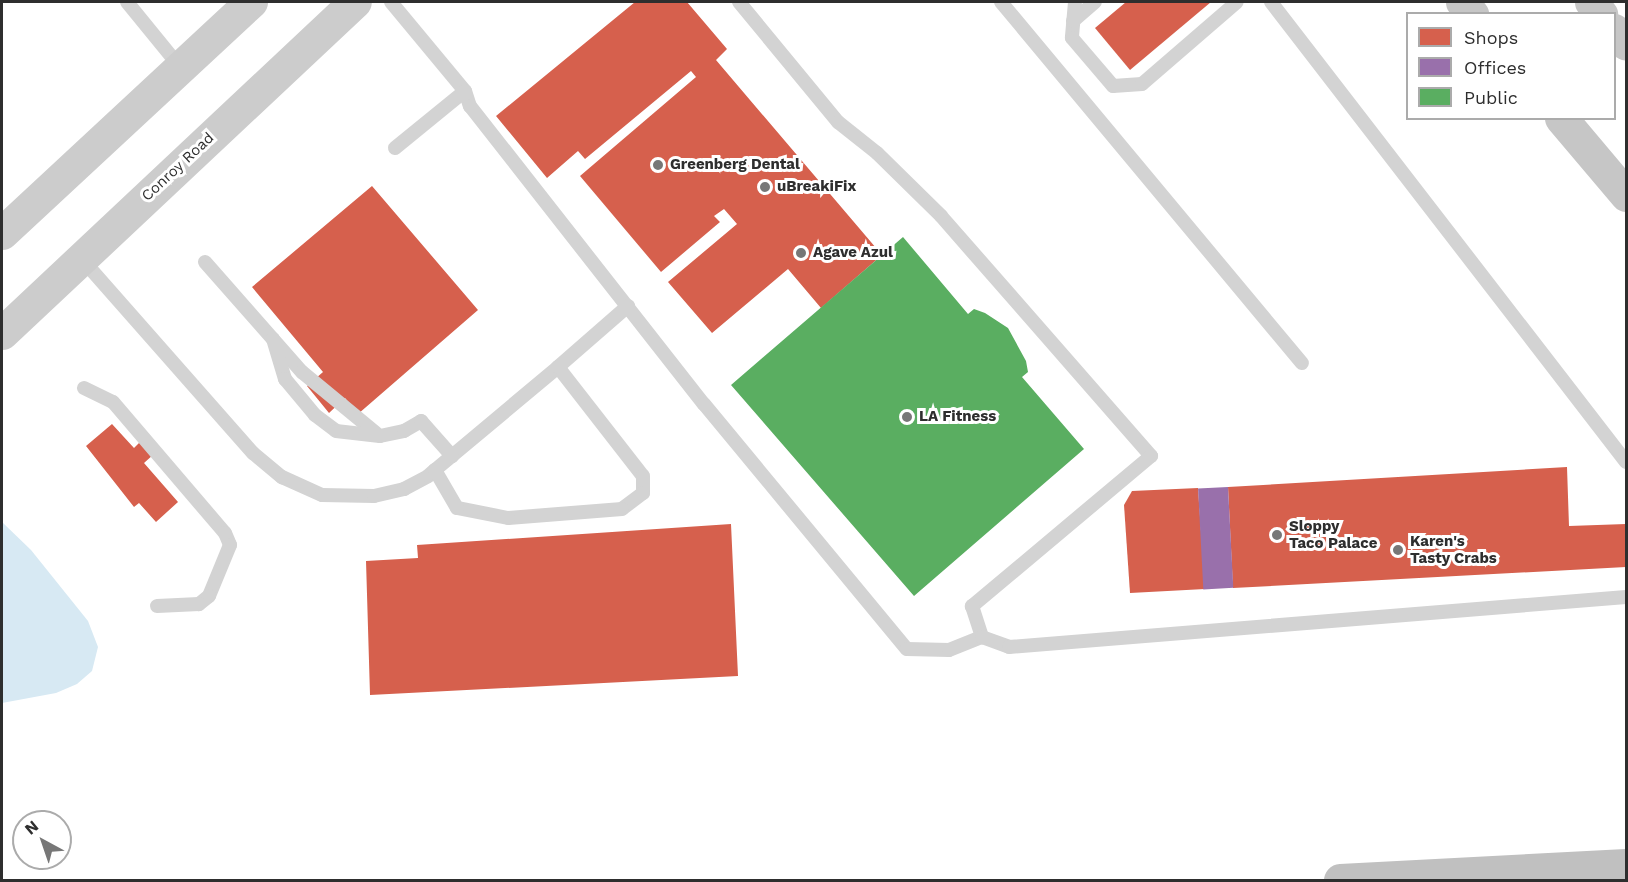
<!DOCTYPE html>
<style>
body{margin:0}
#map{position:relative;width:1628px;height:882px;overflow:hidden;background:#fff;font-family:"Work Sans",sans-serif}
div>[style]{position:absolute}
.water>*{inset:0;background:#d7e9f3}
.shops>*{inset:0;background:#d6604d}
.offices>*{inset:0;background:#9970ab;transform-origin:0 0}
.public>*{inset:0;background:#5aae61}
.lane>*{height:14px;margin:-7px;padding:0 7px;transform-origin:7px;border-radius:7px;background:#d3d3d3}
.secondary>*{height:33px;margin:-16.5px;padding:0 16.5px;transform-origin:16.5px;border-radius:16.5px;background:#ccc}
.primary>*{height:33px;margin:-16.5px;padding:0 16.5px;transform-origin:16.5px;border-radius:16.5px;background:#c6c6c6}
.highway>*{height:33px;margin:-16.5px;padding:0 16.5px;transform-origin:16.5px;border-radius:16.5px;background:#c0c0c0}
.dots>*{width:16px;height:16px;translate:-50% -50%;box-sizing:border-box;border:3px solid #fff;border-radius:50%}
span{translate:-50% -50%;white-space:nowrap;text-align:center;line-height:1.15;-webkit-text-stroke:6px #fff;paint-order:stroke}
.poi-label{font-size:15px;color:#2e2e2e;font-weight:700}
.left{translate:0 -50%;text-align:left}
.street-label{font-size:15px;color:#2e2e2e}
.frame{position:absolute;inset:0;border:3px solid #2e2e2e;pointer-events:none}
.legend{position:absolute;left:1406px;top:12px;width:210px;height:108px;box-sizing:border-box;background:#fff;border:2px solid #ababab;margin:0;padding:8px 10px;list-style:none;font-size:18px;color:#2e2e2e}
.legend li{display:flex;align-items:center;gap:12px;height:30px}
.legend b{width:30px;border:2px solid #ababab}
.north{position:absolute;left:12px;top:810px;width:60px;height:60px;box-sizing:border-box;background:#fff;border:2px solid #ababab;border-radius:50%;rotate:320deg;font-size:16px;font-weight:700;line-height:24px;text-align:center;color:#2e2e2e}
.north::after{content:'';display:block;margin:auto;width:21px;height:27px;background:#777;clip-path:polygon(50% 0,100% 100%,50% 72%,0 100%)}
</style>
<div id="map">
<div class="water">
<div style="clip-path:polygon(2px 522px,31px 550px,88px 621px,98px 647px,92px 671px,77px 684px,56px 693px,2px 703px)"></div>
</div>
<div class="shops">
<div style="clip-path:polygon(635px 2px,687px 2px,727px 49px,716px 60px,882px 255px,821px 308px,788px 269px,712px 333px,668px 282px,737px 224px,724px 209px,714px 216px,720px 222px,661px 272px,580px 176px,696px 77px,691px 71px,585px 159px,578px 151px,547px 178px,496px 116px)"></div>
<div style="clip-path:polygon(1126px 2px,1211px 2px,1130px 70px,1095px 28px)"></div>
<div style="clip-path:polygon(372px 186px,478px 310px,358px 414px,345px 398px,329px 413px,307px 386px,323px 372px,252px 287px)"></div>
<div style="clip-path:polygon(112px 424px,134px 448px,142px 440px,154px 454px,144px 463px,178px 502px,156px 522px,139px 503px,134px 507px,86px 446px)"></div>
<div style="clip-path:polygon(1567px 467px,1569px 526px,1626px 524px,1626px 567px,1233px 588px,1228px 487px)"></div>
<div style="clip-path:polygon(1198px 488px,1205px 589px,1130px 593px,1124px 505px,1132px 491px)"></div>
<div style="clip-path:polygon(731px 524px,738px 676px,370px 695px,366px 561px,418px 558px,417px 545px)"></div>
</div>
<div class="offices">
<div style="left:1228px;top:487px;width:101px;height:30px;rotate:87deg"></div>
</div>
<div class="public">
<div style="clip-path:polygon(903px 237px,968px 314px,974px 309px,985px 313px,1008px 328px,1026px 361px,1028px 372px,1022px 377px,1084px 449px,914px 596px,731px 385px)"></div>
</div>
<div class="lane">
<div style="left:127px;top:2px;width:84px;rotate:50.8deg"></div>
<div style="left:391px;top:2px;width:116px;rotate:50.3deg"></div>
<div style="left:465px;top:91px;width:16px;rotate:72deg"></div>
<div style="left:470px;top:106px;width:379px;rotate:51.9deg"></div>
<div style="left:704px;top:404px;width:318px;rotate:50.4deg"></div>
<div style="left:907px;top:649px;width:42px;rotate:1.4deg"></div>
<div style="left:949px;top:650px;width:35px;rotate:-22deg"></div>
<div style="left:739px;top:2px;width:156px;rotate:50.5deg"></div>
<div style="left:838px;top:122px;width:50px;rotate:38.5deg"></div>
<div style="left:877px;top:153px;width:90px;rotate:44.5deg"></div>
<div style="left:941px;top:216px;width:319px;rotate:48.8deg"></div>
<div style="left:1151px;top:456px;width:234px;rotate:140deg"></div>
<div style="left:972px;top:606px;width:33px;rotate:72deg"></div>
<div style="left:982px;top:637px;width:29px;rotate:20deg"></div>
<div style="left:1009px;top:647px;width:619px;rotate:-4.63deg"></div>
<div style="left:1001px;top:2px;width:470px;rotate:50.2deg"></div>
<div style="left:1075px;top:2px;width:36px;rotate:95deg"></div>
<div style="left:1072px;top:38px;width:63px;rotate:49.5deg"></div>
<div style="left:1113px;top:86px;width:29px;rotate:-4deg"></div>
<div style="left:1142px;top:84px;width:125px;rotate:-40.8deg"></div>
<div style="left:1271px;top:2px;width:581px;rotate:52.34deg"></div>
<div style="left:1073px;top:21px;width:29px;rotate:-41deg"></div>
<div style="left:395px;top:148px;width:90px;rotate:-39.2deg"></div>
<div style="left:81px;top:258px;width:260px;rotate:48.6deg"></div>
<div style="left:253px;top:453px;width:38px;rotate:40deg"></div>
<div style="left:282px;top:477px;width:44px;rotate:24.2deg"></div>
<div style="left:322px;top:495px;width:52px;rotate:1.1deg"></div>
<div style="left:374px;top:496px;width:31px;rotate:-13deg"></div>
<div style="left:404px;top:489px;width:27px;rotate:-28deg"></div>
<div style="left:428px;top:476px;width:9px;rotate:-41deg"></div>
<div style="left:435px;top:470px;width:160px;rotate:-39.9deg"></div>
<div style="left:558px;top:367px;width:138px;rotate:52.1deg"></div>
<div style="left:643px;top:476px;width:17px;rotate:90deg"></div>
<div style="left:643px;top:493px;width:26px;rotate:143deg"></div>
<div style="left:622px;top:509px;width:114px;rotate:175.5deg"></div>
<div style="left:508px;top:518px;width:52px;rotate:-168.9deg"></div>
<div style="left:457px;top:508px;width:44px;rotate:-120.1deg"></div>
<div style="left:205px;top:262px;width:147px;rotate:48.6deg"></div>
<div style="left:302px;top:372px;width:96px;rotate:39.5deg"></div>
<div style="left:273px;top:339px;width:42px;rotate:73.3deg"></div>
<div style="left:285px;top:379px;width:47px;rotate:50.2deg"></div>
<div style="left:315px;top:415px;width:26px;rotate:37deg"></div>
<div style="left:336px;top:431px;width:44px;rotate:6.5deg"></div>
<div style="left:380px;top:436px;width:25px;rotate:-12deg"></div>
<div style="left:404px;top:431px;width:20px;rotate:-30deg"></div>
<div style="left:421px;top:421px;width:47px;rotate:48.5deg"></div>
<div style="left:558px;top:367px;width:93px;rotate:-41.1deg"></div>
<div style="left:84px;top:388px;width:32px;rotate:26deg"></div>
<div style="left:113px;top:402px;width:172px;rotate:49.5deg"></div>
<div style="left:225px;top:533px;width:13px;rotate:67deg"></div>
<div style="left:230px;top:545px;width:55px;rotate:112.4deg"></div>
<div style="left:209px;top:596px;width:13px;rotate:141deg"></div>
<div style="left:199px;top:604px;width:42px;rotate:177.3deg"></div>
</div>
<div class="secondary">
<div style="left:2px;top:233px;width:340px;rotate:-42.9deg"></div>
<div style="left:2px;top:333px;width:484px;rotate:-43.2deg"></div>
</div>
<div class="primary">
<div style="left:1462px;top:2px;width:16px;rotate:50deg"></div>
<div style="left:1591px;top:2px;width:16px;rotate:50deg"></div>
<div style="left:1614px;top:30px;width:18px;rotate:49deg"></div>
<div style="left:1561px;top:118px;width:101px;rotate:49.8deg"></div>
</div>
<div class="highway">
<div style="left:1340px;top:880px;width:286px;rotate:-3deg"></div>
</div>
<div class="dots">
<div style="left:658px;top:165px;background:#777"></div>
<div style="left:765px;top:187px;background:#777"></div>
<div style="left:801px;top:253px;background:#777"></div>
<div style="left:907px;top:417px;background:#777"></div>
<div style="left:1277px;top:535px;background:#777"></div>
<div style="left:1398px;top:550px;background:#777"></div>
</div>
<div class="poi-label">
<span class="left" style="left:670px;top:165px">Greenberg Dental</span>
<span class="left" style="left:777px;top:187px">uBreakiFix</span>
<span class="left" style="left:813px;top:253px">Agave Azul</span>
<span class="left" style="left:919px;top:417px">LA Fitness</span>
<span class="left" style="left:1289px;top:535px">Sloppy<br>Taco Palace</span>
<span class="left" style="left:1410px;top:550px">Karen's<br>Tasty Crabs</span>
</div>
<div class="street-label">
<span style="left:178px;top:167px;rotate:-43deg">Conroy Road</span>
</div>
<div class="frame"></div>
<ul class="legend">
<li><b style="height:16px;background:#d6604d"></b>Shops</li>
<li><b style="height:16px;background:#9970ab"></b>Offices</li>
<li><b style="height:16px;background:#5aae61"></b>Public</li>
</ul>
<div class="north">N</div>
</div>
